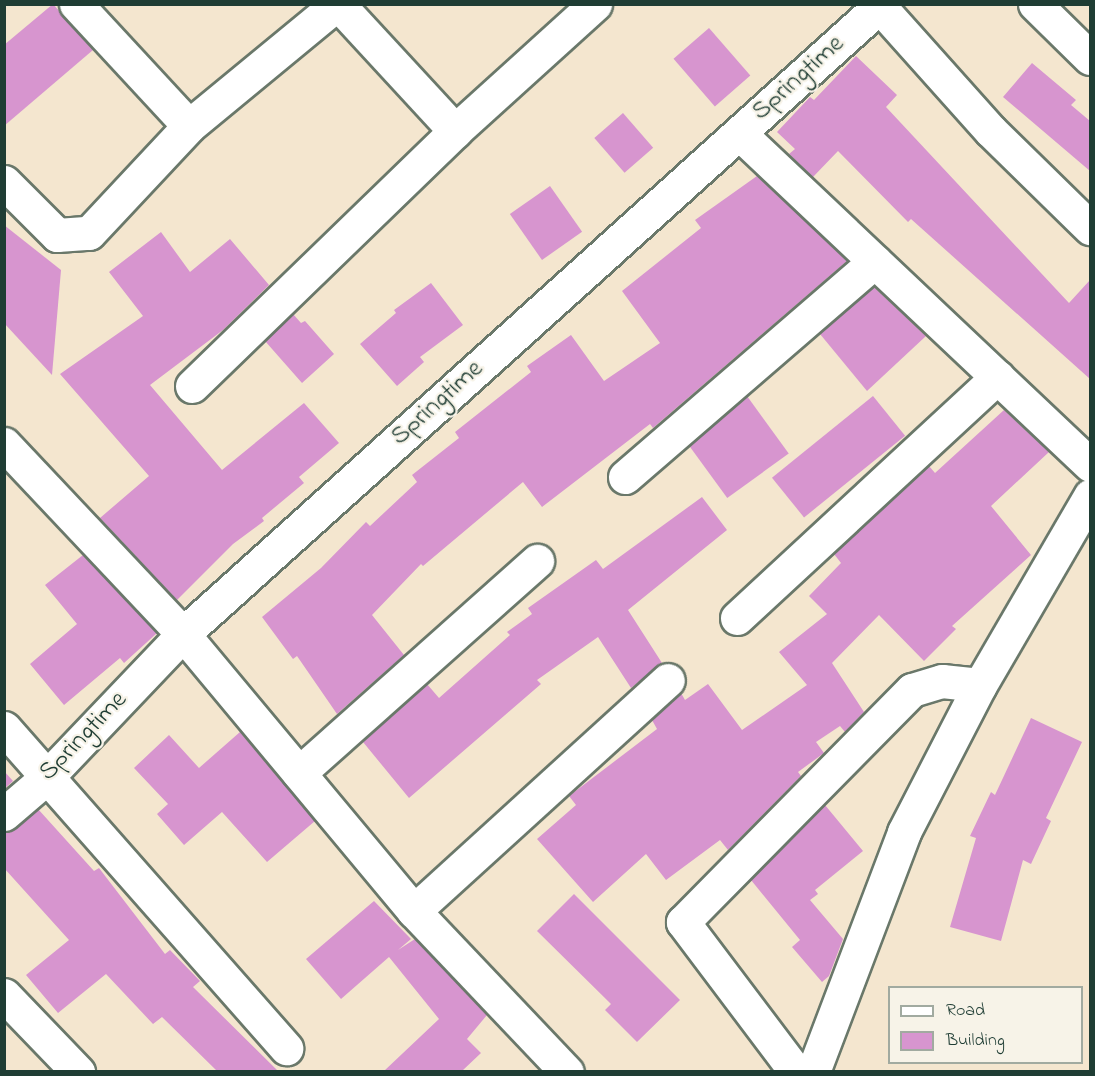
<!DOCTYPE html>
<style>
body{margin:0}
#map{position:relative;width:1095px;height:1076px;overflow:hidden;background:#f4e6cf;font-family:"Indie Flower",sans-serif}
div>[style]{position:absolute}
.building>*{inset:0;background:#d795cf;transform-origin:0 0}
.roads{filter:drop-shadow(2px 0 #6a786a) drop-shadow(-2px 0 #6a786a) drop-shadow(0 2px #6a786a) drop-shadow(0 -2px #6a786a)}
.minor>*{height:33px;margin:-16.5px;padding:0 16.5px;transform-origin:16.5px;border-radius:16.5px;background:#fff}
span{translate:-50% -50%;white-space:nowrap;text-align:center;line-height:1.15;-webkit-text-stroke:4.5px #f7f3e8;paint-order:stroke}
.street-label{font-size:26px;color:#1f3d34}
.frame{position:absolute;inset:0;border:6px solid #1f3d34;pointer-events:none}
.legend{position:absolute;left:888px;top:986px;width:195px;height:78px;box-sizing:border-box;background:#f7f3e8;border:2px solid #a1aaa0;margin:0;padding:8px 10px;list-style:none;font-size:18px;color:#1f3d34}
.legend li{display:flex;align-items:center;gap:12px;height:30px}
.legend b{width:30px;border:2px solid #a1aaa0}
</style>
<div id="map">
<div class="building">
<div style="clip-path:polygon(53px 4px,93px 50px,4px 126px,4px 45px)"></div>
<div style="left:709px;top:28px;width:63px;height:47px;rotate:49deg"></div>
<div style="clip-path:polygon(856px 56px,897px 95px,886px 107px,1069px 303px,1090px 280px,1090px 379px,911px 219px,908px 222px,838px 151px,813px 177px,789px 154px,795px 149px,777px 132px,810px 97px,814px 100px)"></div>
<div style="clip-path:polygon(1032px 63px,1076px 100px,1071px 105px,1090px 121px,1090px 171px,1003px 97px)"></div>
<div style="left:623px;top:113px;width:46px;height:38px;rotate:49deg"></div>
<div style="clip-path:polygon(757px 176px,847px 261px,653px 428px,650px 424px,542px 507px,523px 482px,423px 566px,421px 564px,372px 615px,404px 655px,337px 714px,297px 656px,293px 659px,262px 617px,321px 568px,366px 522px,370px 526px,417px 482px,412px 475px,459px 438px,455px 432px,531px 372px,527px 366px,571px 335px,604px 381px,660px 343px,622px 291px,701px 228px,695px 220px)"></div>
<div style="left:550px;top:186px;width:56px;height:49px;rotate:55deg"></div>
<div style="clip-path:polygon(4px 225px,61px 270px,52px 375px,4px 323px)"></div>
<div style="clip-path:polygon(161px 232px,190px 272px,230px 239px,269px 285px,223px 330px,150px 385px,222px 470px,304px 403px,339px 443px,299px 477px,304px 483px,262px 518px,264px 521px,233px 544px,177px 600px,100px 518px,149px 476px,60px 374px,143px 316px,109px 272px)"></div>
<div style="clip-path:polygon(431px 283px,463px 325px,420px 357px,424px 362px,397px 386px,360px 344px,396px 313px,394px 310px)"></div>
<div style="clip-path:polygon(874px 287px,926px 336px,867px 391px,820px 334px)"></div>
<div style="clip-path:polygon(293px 314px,301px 323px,305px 321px,334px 354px,302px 383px,265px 341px)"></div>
<div style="left:747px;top:396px;width:71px;height:76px;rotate:54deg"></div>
<div style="left:873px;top:396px;width:51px;height:130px;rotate:51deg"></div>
<div style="clip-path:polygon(1004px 410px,1049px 452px,991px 506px,1031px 555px,952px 626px,956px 629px,924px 661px,879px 615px,832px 663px,864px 712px,845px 732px,840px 726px,816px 742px,824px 753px,798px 772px,801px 776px,728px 850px,720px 840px,666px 880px,646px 854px,593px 902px,537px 839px,576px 805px,569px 796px,657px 729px,652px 720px,681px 693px,685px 700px,708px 684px,742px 730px,807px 685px,779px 652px,827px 614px,809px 596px,841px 563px,834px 554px,929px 466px,935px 473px)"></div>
<div style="clip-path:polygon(702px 497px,727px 530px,628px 610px,662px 663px,631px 688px,598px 637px,537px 680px,541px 684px,409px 798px,363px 742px,427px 684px,439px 698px,510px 635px,507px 632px,532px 614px,528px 608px,596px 560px,603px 569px)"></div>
<div style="clip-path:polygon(83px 555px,157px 633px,124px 663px,120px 658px,64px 705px,30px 664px,77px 624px,45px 585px)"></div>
<div style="clip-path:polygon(1031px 718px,1082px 742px,1046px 818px,1051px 821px,1031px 864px,1023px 860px,1001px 941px,950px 927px,976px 838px,970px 836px,991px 792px,995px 795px)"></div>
<div style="clip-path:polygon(240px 732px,315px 821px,267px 862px,222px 812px,184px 845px,157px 814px,168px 804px,134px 768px,169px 735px,199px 768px)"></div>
<div style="clip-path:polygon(4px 771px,13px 781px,4px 789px)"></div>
<div style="clip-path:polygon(825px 805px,863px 851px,815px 890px,818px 894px,810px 900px,843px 939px,829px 976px,822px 982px,792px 947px,800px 940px,751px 880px)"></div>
<div style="clip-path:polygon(38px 809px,94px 871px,99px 868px,165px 954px,170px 950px,200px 981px,193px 987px,278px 1071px,217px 1071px,162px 1017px,153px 1024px,106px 974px,58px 1013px,26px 975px,69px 940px,4px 868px,4px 832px,16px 828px)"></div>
<div style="clip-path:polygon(574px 894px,680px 1000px,637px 1042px,605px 1010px,611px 1004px,537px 931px)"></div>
<div style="clip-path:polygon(374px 901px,411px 939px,398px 950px,415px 939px,487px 1015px,467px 1039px,481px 1053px,462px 1071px,384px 1071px,439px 1019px,389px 957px,341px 999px,306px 959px)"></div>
</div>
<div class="roads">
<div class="minor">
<div style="left:76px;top:4px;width:166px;rotate:47.2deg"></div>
<div style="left:338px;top:4px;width:173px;rotate:47.3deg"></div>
<div style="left:1035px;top:4px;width:77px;rotate:44.5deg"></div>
<div style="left:880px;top:7px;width:166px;rotate:48.2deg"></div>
<div style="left:991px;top:131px;width:139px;rotate:44.4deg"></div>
<div style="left:739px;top:133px;width:483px;rotate:43.4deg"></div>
<div style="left:4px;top:182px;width:75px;rotate:45deg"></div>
<div style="left:57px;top:235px;width:32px;rotate:-4deg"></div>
<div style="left:89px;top:233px;width:146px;rotate:-46.9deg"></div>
<div style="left:189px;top:126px;width:192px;rotate:-39.5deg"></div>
<div style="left:192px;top:386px;width:366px;rotate:-44.1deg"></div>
<div style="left:455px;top:131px;width:189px;rotate:-42.2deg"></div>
<div style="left:4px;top:444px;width:261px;rotate:46.7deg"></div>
<div style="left:183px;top:634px;width:361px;rotate:50.2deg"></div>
<div style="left:414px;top:911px;width:222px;rotate:46.5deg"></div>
<div style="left:625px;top:477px;width:330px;rotate:-40.8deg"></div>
<div style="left:737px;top:618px;width:355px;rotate:-42.8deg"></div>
<div style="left:4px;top:728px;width:427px;rotate:48.6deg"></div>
<div style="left:299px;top:773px;width:319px;rotate:-41.7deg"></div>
<div style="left:4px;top:814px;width:55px;rotate:-40.6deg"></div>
<div style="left:46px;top:778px;width:199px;rotate:-46.4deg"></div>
<div style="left:183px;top:634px;width:941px;rotate:-42.03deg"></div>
<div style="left:414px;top:911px;width:343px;rotate:-42.3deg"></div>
<div style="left:4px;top:995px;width:107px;rotate:46.1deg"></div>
<div style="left:796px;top:1072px;width:188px;rotate:-127deg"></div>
<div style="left:683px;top:922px;width:326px;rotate:-45.4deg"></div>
<div style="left:912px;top:690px;width:31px;rotate:-17deg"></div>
<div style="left:942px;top:681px;width:38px;rotate:6deg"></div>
<div style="left:813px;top:1072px;width:257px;rotate:-69.2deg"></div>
<div style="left:904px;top:832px;width:165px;rotate:-62.7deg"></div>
<div style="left:980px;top:685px;width:219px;rotate:-59.8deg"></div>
</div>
</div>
<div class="street-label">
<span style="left:799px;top:79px;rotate:-42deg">Springtime</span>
<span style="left:438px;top:404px;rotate:-42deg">Springtime</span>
<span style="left:84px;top:737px;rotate:-46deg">Springtime</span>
</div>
<div class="frame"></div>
<ul class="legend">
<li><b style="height:8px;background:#fff"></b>Road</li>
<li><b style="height:16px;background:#d795cf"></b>Building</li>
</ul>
</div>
